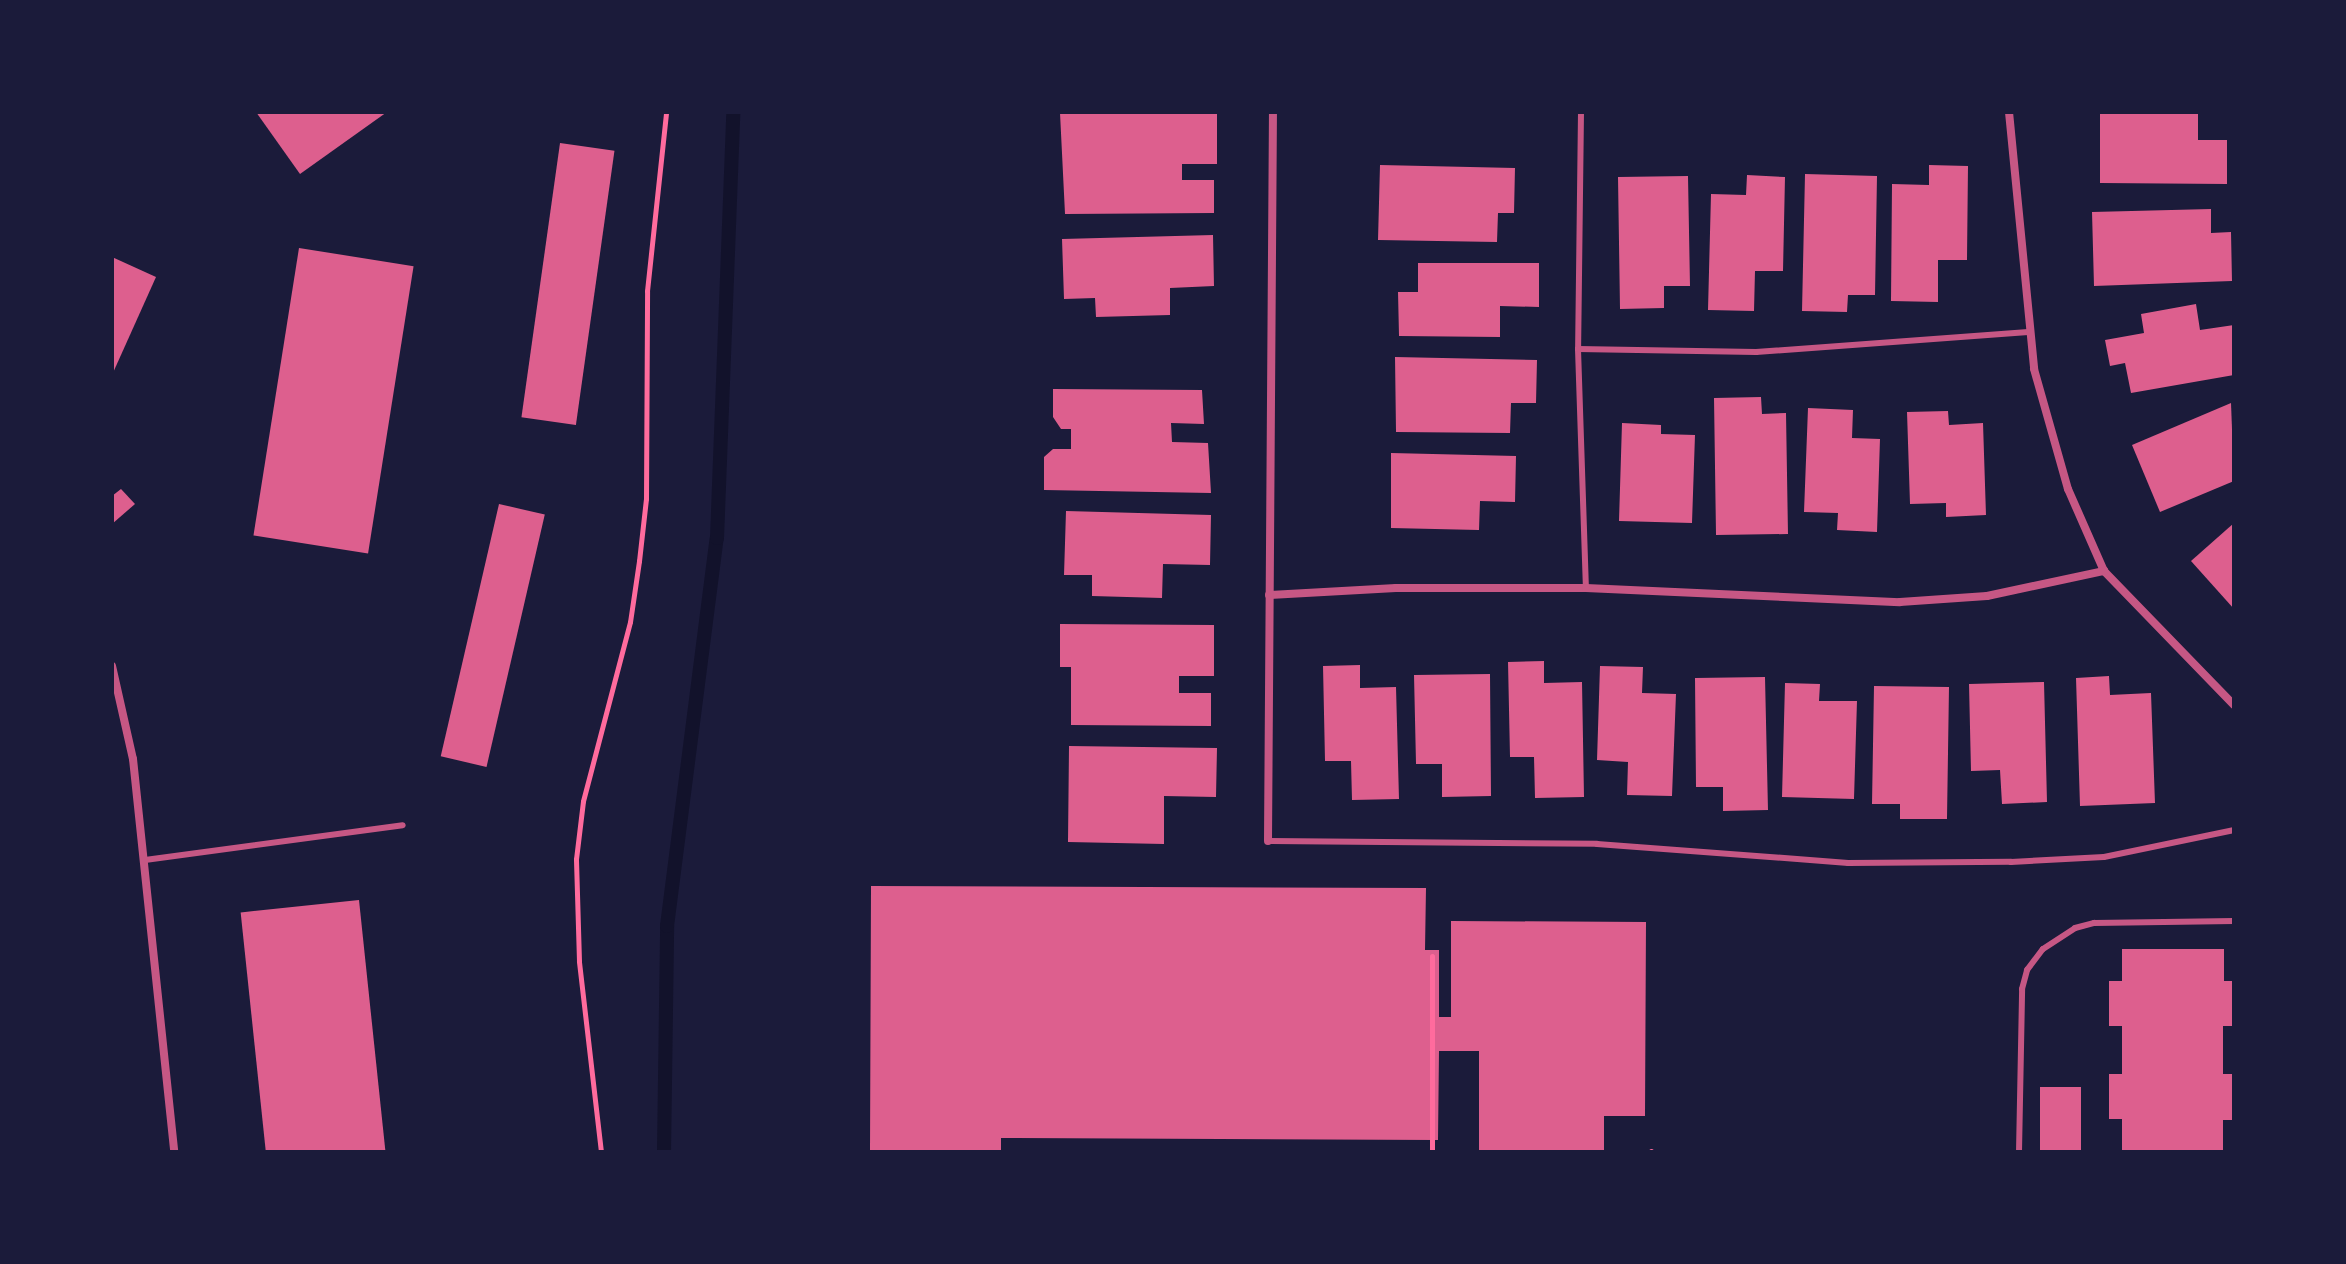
<!DOCTYPE html>
<style>
body{margin:0}
#map{position:relative;width:2346px;height:1264px;overflow:hidden;background:#1b1b3a;font-family:Overpass,sans-serif}
div>[style]{position:absolute}
.stream>*{height:14px;margin:-7px;padding:0 7px;transform-origin:7px;border-radius:7px;background:#12122b}
.building>*{inset:0;background:#dd5f8e;transform-origin:0 0}
.path>*{height:5px;margin:-2.5px;padding:0 2.5px;transform-origin:2.5px;border-radius:2.5px;background:#ff6b9d}
.service>*{height:6px;margin:-3px;padding:0 3px;transform-origin:3px;border-radius:3px;background:#c65784}
.minor>*{height:8px;margin:-4px;padding:0 4px;transform-origin:4px;border-radius:4px;background:#c65784}
span{translate:-50% -50%;white-space:nowrap;text-align:center;line-height:1.15;-webkit-text-stroke:8px #1b1b3a;paint-order:stroke}
.frame{position:absolute;inset:0;border:114px solid #1b1b3a;pointer-events:none}
</style>
<div id="map">
<div class="stream">
<div style="left:664px;top:1152px;width:226px;rotate:-89.2deg"></div>
<div style="left:667px;top:926px;width:391px;rotate:-82.7deg"></div>
<div style="left:717px;top:538px;width:426px;rotate:-87.8deg"></div>
</div>
<div class="building">
<div style="clip-path:polygon(256px 112px,387px 112px,300px 174px)"></div>
<div style="clip-path:polygon(1217px 112px,1217px 164px,1182px 164px,1182px 180px,1214px 180px,1214px 213px,1065px 214px,1060px 113px)"></div>
<div style="clip-path:polygon(2100px 112px,2198px 112px,2198px 140px,2227px 140px,2227px 184px,2100px 183px)"></div>
<div style="left:560px;top:143px;width:55px;height:277px;rotate:8deg"></div>
<div style="clip-path:polygon(1380px 165px,1515px 168px,1514px 213px,1498px 213px,1497px 242px,1378px 240px)"></div>
<div style="clip-path:polygon(1929px 165px,1968px 166px,1967px 260px,1938px 260px,1938px 302px,1891px 301px,1892px 184px,1929px 185px)"></div>
<div style="clip-path:polygon(1805px 174px,1877px 176px,1875px 295px,1848px 295px,1847px 312px,1802px 311px)"></div>
<div style="clip-path:polygon(1747px 175px,1785px 177px,1783px 271px,1755px 271px,1754px 311px,1708px 310px,1711px 194px,1746px 195px)"></div>
<div style="clip-path:polygon(1688px 176px,1690px 286px,1664px 286px,1664px 308px,1620px 309px,1618px 177px)"></div>
<div style="clip-path:polygon(2211px 209px,2211px 233px,2231px 232px,2232px 281px,2094px 286px,2092px 212px)"></div>
<div style="clip-path:polygon(1213px 235px,1214px 286px,1170px 288px,1170px 315px,1096px 317px,1095px 298px,1064px 299px,1062px 239px)"></div>
<div style="left:299px;top:248px;width:116px;height:291px;rotate:9deg"></div>
<div style="clip-path:polygon(112px 257px,156px 277px,112px 375px)"></div>
<div style="clip-path:polygon(1418px 263px,1539px 263px,1539px 307px,1500px 306px,1500px 337px,1399px 336px,1398px 292px,1418px 292px)"></div>
<div style="clip-path:polygon(2196px 304px,2200px 330px,2234px 325px,2234px 375px,2131px 393px,2125px 363px,2110px 366px,2105px 340px,2144px 333px,2141px 314px)"></div>
<div style="clip-path:polygon(1395px 357px,1537px 360px,1536px 403px,1511px 403px,1510px 433px,1396px 432px)"></div>
<div style="clip-path:polygon(1053px 389px,1202px 390px,1204px 424px,1171px 423px,1172px 442px,1208px 443px,1211px 493px,1044px 490px,1044px 457px,1053px 449px,1071px 449px,1071px 429px,1061px 429px,1053px 417px)"></div>
<div style="clip-path:polygon(1761px 397px,1762px 414px,1786px 413px,1788px 534px,1716px 535px,1714px 398px)"></div>
<div style="clip-path:polygon(2231px 403px,2234px 481px,2160px 512px,2132px 445px)"></div>
<div style="clip-path:polygon(1808px 408px,1853px 410px,1852px 438px,1880px 439px,1877px 532px,1837px 530px,1838px 513px,1804px 512px)"></div>
<div style="clip-path:polygon(1948px 411px,1949px 425px,1983px 423px,1986px 515px,1946px 517px,1946px 503px,1910px 504px,1907px 412px)"></div>
<div style="clip-path:polygon(1622px 423px,1661px 425px,1661px 434px,1695px 435px,1692px 523px,1619px 521px)"></div>
<div style="clip-path:polygon(1391px 453px,1516px 456px,1515px 502px,1480px 501px,1479px 530px,1391px 528px)"></div>
<div style="clip-path:polygon(121px 489px,135px 504px,112px 524px,112px 496px)"></div>
<div style="left:499px;top:504px;width:47px;height:259px;rotate:13deg"></div>
<div style="clip-path:polygon(1066px 511px,1211px 515px,1210px 565px,1163px 564px,1162px 598px,1092px 596px,1092px 575px,1064px 575px)"></div>
<div style="clip-path:polygon(2234px 523px,2234px 609px,2191px 561px)"></div>
<div style="clip-path:polygon(1060px 624px,1214px 625px,1214px 676px,1179px 676px,1179px 693px,1211px 693px,1211px 726px,1071px 725px,1071px 667px,1060px 667px)"></div>
<div style="clip-path:polygon(1544px 661px,1544px 683px,1582px 682px,1584px 797px,1535px 798px,1534px 757px,1510px 757px,1508px 662px)"></div>
<div style="clip-path:polygon(1360px 665px,1360px 688px,1396px 687px,1399px 799px,1352px 800px,1351px 761px,1325px 761px,1323px 666px)"></div>
<div style="clip-path:polygon(1600px 666px,1643px 667px,1642px 693px,1676px 694px,1672px 796px,1627px 795px,1628px 762px,1597px 760px)"></div>
<div style="clip-path:polygon(1490px 674px,1491px 796px,1442px 797px,1442px 764px,1416px 764px,1414px 675px)"></div>
<div style="clip-path:polygon(2109px 676px,2110px 695px,2151px 693px,2155px 803px,2080px 806px,2076px 678px)"></div>
<div style="clip-path:polygon(1765px 677px,1768px 810px,1723px 811px,1723px 787px,1696px 787px,1695px 678px)"></div>
<div style="clip-path:polygon(2044px 682px,2047px 802px,2002px 804px,2000px 770px,1971px 771px,1969px 684px)"></div>
<div style="clip-path:polygon(1785px 683px,1820px 684px,1819px 701px,1857px 701px,1854px 799px,1782px 797px)"></div>
<div style="clip-path:polygon(1874px 686px,1949px 687px,1947px 819px,1900px 819px,1900px 804px,1872px 804px)"></div>
<div style="clip-path:polygon(1069px 746px,1217px 748px,1216px 797px,1164px 796px,1164px 844px,1068px 842px)"></div>
<div style="clip-path:polygon(871px 886px,1426px 888px,1425px 950px,1439px 950px,1439px 1017px,1451px 1017px,1451px 921px,1646px 922px,1645px 1116px,1604px 1116px,1604px 1151px,1479px 1151px,1479px 1051px,1439px 1051px,1438px 1140px,1001px 1138px,1001px 1152px,870px 1152px)"></div>
<div style="left:359px;top:900px;width:253px;height:119px;rotate:84deg"></div>
<div style="clip-path:polygon(2122px 949px,2224px 949px,2224px 981px,2234px 981px,2234px 1026px,2223px 1026px,2223px 1074px,2234px 1074px,2234px 1120px,2223px 1120px,2223px 1152px,2122px 1152px,2122px 1119px,2109px 1119px,2109px 1074px,2122px 1074px,2122px 1026px,2109px 1026px,2109px 981px,2122px 981px)"></div>
<div style="left:2040px;top:1087px;width:41px;height:65px"></div>
</div>
<div class="path">
<div style="left:1651px;top:1151px;width:1px;rotate:90deg"></div>
<div style="left:601px;top:1152px;width:192px;rotate:-96.6deg"></div>
<div style="left:579px;top:961px;width:102px;rotate:-91.7deg"></div>
<div style="left:576px;top:859px;width:58px;rotate:-83.1deg"></div>
<div style="left:583px;top:801px;width:185px;rotate:-75.3deg"></div>
<div style="left:630px;top:622px;width:62px;rotate:-81.6deg"></div>
<div style="left:639px;top:561px;width:62px;rotate:-83.6deg"></div>
<div style="left:646px;top:499px;width:208px;rotate:-89.7deg"></div>
<div style="left:647px;top:291px;width:180px;rotate:-83.9deg"></div>
<div style="left:1432px;top:1152px;width:196px;rotate:-90deg"></div>
</div>
<div class="service">
<div style="left:1581px;top:112px;width:237px;rotate:90.7deg"></div>
<div style="left:1578px;top:349px;width:239px;rotate:88.1deg"></div>
<div style="left:1578px;top:349px;width:178px;rotate:1deg"></div>
<div style="left:1756px;top:352px;width:273px;rotate:-4.2deg"></div>
<div style="left:1268px;top:841px;width:329px;rotate:0.5deg"></div>
<div style="left:1597px;top:844px;width:252px;rotate:4.3deg"></div>
<div style="left:1848px;top:863px;width:163px;rotate:-0.4deg"></div>
<div style="left:2011px;top:862px;width:93px;rotate:-3.1deg"></div>
<div style="left:2104px;top:857px;width:133px;rotate:-11.7deg"></div>
<div style="left:145px;top:860px;width:260px;rotate:-7.7deg"></div>
<div style="left:2019px;top:1152px;width:163px;rotate:-88.9deg"></div>
<div style="left:2022px;top:989px;width:20px;rotate:-75deg"></div>
<div style="left:2027px;top:970px;width:26px;rotate:-53deg"></div>
<div style="left:2043px;top:949px;width:38px;rotate:-33deg"></div>
<div style="left:2075px;top:928px;width:20px;rotate:-15deg"></div>
<div style="left:2094px;top:923px;width:140px;rotate:-0.8deg"></div>
</div>
<div class="minor">
<div style="left:2009px;top:112px;width:258px;rotate:84.4deg"></div>
<div style="left:2034px;top:369px;width:125px;rotate:74.2deg"></div>
<div style="left:2068px;top:489px;width:90px;rotate:66.3deg"></div>
<div style="left:2104px;top:571px;width:187px;rotate:45.9deg"></div>
<div style="left:1269px;top:595px;width:127px;rotate:-3.2deg"></div>
<div style="left:1396px;top:588px;width:190px"></div>
<div style="left:1586px;top:588px;width:314px;rotate:2.6deg"></div>
<div style="left:1900px;top:602px;width:87px;rotate:-3.9deg"></div>
<div style="left:1987px;top:596px;width:120px;rotate:-12.1deg"></div>
<div style="left:112px;top:666px;width:95px;rotate:77.3deg"></div>
<div style="left:133px;top:759px;width:395px;rotate:84deg"></div>
<div style="left:1268px;top:841px;width:729px;rotate:-89.61deg"></div>
</div>
<div class="frame"></div>
</div>
